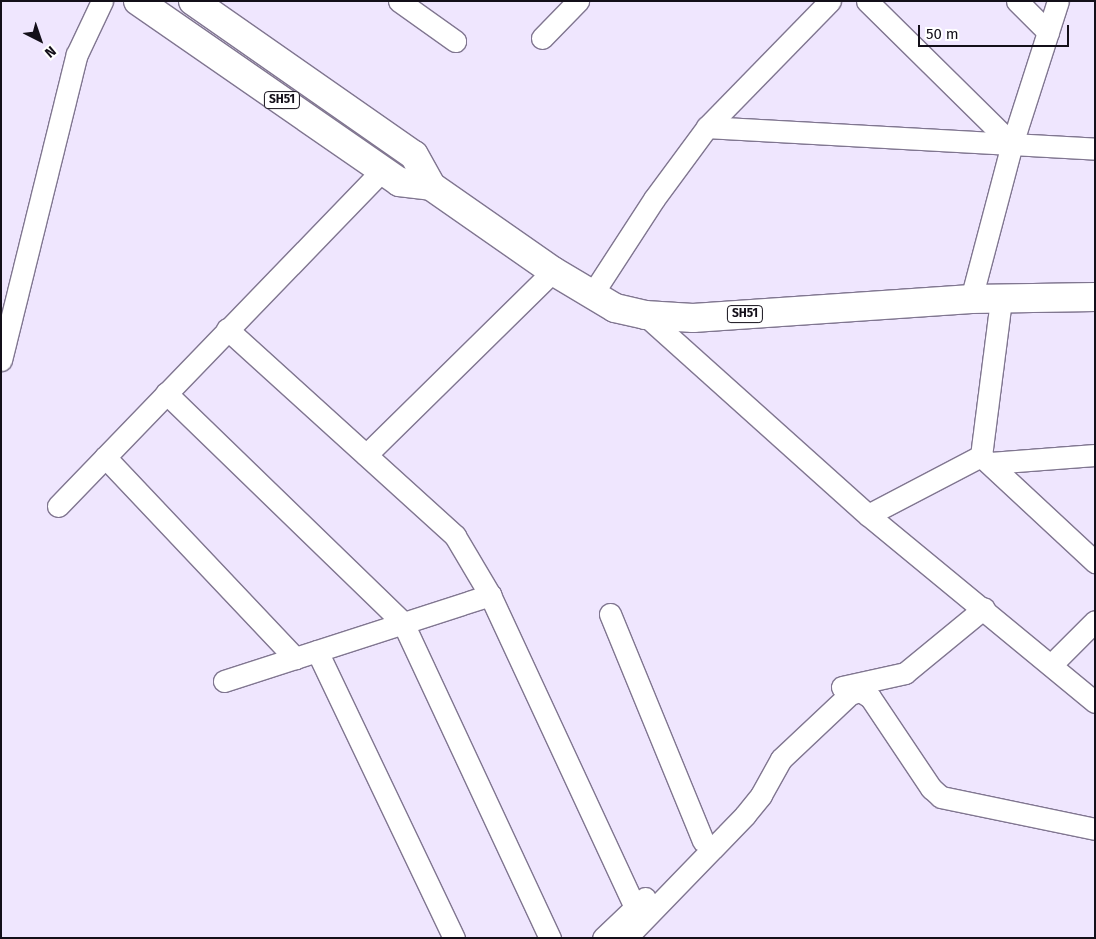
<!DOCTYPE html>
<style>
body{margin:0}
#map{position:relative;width:1096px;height:939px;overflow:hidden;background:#efe6fe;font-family:"Fira Sans",sans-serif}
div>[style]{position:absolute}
.roads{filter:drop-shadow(1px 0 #807690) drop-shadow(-1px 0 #807690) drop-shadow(0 1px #807690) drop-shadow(0 -1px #807690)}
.minor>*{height:21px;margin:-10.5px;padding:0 10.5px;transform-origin:10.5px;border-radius:10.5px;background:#fff}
.major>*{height:28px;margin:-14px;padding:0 14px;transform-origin:14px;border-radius:14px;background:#fff}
span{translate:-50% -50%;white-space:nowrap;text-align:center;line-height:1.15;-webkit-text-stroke:4px #fff;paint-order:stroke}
.shield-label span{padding:1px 4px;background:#fff;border:1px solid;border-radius:4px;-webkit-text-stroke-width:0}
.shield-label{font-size:12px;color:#130f19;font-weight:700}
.frame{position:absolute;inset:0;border:2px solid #130f19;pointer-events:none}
.north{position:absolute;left:15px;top:15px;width:50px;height:50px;-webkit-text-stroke:4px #fff;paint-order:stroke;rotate:139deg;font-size:14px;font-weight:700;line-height:20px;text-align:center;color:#130f19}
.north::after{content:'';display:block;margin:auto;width:18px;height:22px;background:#130f19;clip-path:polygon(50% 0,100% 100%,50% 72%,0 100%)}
.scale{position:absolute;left:918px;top:25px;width:151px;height:22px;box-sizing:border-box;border:2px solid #130f19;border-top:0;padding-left:6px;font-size:15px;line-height:18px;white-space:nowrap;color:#130f19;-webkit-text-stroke:4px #fff;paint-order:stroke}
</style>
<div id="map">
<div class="roads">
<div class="minor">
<div style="left:399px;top:1px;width:69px;rotate:35.5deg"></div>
<div style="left:867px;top:1px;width:204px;rotate:44.6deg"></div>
<div style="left:1017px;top:1px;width:44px;rotate:45deg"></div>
<div style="left:542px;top:38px;width:52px;rotate:-45.8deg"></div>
<div style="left:707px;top:127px;width:389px;rotate:3.2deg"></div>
<div style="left:591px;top:296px;width:116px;rotate:-57deg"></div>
<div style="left:654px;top:199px;width:89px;rotate:-53.6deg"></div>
<div style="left:707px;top:127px;width:176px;rotate:-45.7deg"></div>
<div style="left:971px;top:299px;width:160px;rotate:-75.2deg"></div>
<div style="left:1012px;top:144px;width:150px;rotate:-72.2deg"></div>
<div style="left:645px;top:315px;width:300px;rotate:41.9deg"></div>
<div style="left:868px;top:515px;width:294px;rotate:39.5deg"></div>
<div style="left:227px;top:329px;width:308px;rotate:42.2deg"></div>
<div style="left:455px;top:536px;width:69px;rotate:59.3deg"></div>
<div style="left:490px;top:595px;width:345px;rotate:65.1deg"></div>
<div style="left:1px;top:360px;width:315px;rotate:-76.1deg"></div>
<div style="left:77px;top:54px;width:59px;rotate:-64.7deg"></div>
<div style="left:166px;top:393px;width:330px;rotate:44.1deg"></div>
<div style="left:403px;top:623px;width:348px;rotate:65deg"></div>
<div style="left:366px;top:455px;width:262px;rotate:-44.5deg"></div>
<div style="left:981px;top:456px;width:156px;rotate:42.9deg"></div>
<div style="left:105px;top:457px;width:277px;rotate:46.6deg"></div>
<div style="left:990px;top:463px;width:105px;rotate:-4.4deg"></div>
<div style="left:58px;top:506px;width:468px;rotate:-46deg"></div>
<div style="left:868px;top:515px;width:127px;rotate:-27.6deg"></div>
<div style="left:981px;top:456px;width:157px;rotate:-82.7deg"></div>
<div style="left:610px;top:614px;width:245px;rotate:67.7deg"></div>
<div style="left:317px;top:651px;width:318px;rotate:64.5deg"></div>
<div style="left:1051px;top:665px;width:62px;rotate:-45deg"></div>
<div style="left:224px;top:681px;width:280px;rotate:-17.9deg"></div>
<div style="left:842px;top:687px;width:65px;rotate:-12.5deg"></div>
<div style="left:905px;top:673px;width:102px;rotate:-39.4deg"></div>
<div style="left:603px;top:938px;width:58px;rotate:-43.6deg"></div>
<div style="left:626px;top:938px;width:171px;rotate:-45.9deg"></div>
<div style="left:745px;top:815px;width:26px;rotate:-51deg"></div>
<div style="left:761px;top:795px;width:41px;rotate:-60.9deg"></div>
<div style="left:781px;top:759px;width:95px;rotate:-43.3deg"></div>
<div style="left:850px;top:694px;width:10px;rotate:-17deg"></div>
<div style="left:860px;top:691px;width:12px;rotate:31deg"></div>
<div style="left:870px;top:697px;width:110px;rotate:56.2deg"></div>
<div style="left:931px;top:788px;width:13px;rotate:42deg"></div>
<div style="left:941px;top:797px;width:157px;rotate:11.7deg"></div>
</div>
<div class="major">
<div style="left:138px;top:1px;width:318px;rotate:34.7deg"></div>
<div style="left:399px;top:182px;width:32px;rotate:7deg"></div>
<div style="left:193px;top:1px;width:269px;rotate:34.9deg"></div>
<div style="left:414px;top:155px;width:35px;rotate:61deg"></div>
<div style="left:431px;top:186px;width:149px;rotate:34.9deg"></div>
<div style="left:553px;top:271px;width:72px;rotate:30.8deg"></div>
<div style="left:615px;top:308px;width:31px;rotate:13deg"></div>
<div style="left:645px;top:315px;width:48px;rotate:3.6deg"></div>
<div style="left:693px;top:318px;width:279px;rotate:-3.9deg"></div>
<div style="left:971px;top:299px;width:124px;rotate:-0.9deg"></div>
</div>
</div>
<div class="shield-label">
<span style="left:282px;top:100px">SH51</span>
<span style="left:745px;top:314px">SH51</span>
</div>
<div class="frame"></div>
<div class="north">N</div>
<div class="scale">50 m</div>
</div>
